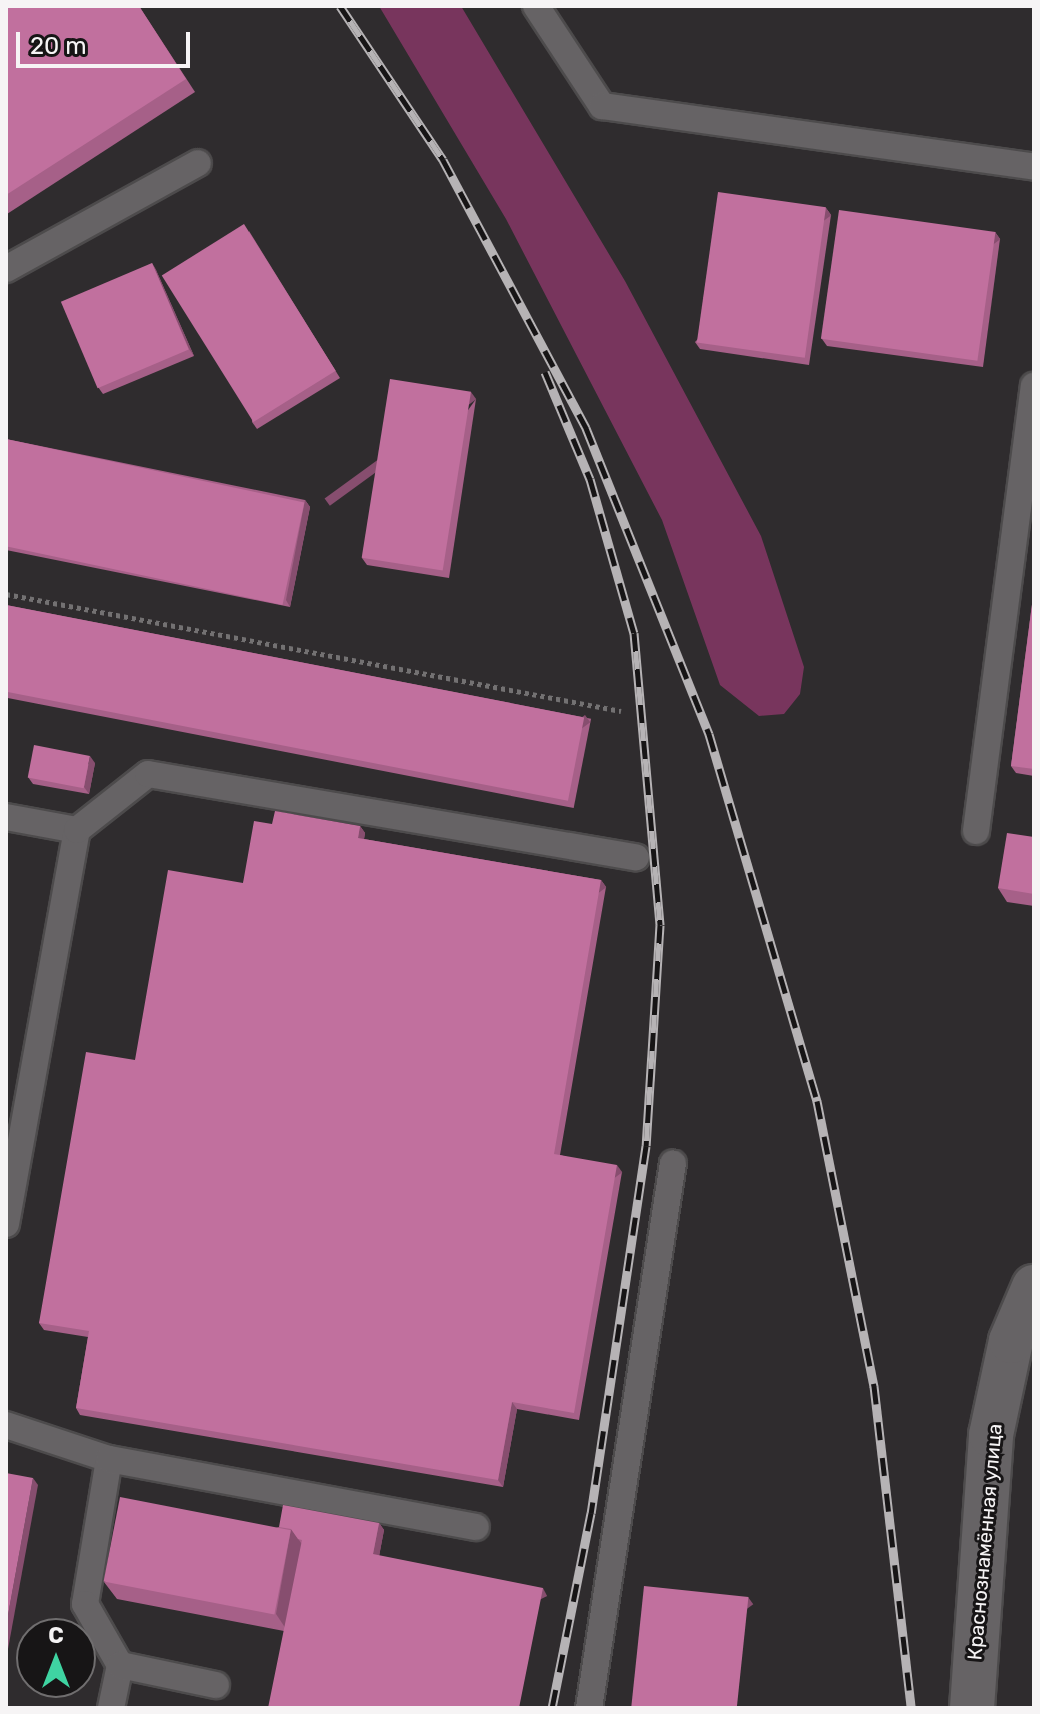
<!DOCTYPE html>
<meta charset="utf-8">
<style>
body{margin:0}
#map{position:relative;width:1040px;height:1714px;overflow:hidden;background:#2f2c2e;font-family:Rubik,sans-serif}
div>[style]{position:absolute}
.green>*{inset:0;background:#78355d}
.path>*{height:5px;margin-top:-2.5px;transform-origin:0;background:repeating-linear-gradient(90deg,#737172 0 4px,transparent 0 8px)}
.roads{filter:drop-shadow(2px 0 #4d4b4c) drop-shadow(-2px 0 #4d4b4c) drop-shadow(0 2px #4d4b4c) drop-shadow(0 -2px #4d4b4c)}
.lane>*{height:26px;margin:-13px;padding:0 13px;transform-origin:13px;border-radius:13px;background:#666365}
.street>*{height:44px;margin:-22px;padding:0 22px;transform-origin:22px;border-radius:22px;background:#666365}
.rail>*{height:9px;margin-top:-4.5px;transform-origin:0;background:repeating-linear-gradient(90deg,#171516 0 18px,#b6b3b5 0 36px);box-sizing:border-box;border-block:2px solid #b6b3b5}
.wall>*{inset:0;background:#a66088;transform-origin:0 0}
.shaded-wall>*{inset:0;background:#874e6f;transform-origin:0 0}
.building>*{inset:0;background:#c1709e;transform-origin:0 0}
span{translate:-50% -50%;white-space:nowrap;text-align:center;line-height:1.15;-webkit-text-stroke:6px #171516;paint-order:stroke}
.street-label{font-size:20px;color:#f6f4f5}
.frame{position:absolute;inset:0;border:8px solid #f6f4f5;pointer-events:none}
.north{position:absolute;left:16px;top:1618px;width:80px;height:80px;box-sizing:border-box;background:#171516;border:2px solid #706e6f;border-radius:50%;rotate:0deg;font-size:22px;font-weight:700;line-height:32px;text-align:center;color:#f6f4f5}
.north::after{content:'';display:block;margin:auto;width:28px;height:36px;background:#3fd4a2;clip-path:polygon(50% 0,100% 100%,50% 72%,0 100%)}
.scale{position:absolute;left:16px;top:32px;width:174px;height:36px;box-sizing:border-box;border:4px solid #f6f4f5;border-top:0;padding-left:10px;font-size:24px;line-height:28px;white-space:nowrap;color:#f6f4f5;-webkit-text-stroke:6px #171516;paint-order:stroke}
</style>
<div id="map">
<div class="green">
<div style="clip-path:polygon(379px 6px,461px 6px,625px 281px,761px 536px,804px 667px,800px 694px,784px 714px,759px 716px,720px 685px,662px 520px,506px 219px)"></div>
</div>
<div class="path">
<div style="left:6px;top:594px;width:626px;rotate:10.77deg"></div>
</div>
<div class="roads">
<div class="lane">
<div style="left:536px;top:6px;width:120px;rotate:56.6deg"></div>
<div style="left:602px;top:106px;width:436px;rotate:8deg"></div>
<div style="left:6px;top:269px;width:219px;rotate:-28.9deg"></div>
<div style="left:6px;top:817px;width:72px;rotate:10.4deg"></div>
<div style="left:976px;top:831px;width:449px;rotate:-82.6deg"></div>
<div style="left:6px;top:1224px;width:400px;rotate:-79.8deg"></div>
<div style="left:77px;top:830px;width:90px;rotate:-38.3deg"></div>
<div style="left:148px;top:774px;width:495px;rotate:9.7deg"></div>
<div style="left:6px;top:1425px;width:108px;rotate:18.3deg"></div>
<div style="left:109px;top:1459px;width:147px;rotate:99.4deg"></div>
<div style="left:85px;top:1604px;width:70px;rotate:60.2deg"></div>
<div style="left:109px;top:1459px;width:373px;rotate:10.5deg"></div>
<div style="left:111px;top:1708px;width:44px;rotate:-78.2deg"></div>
<div style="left:120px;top:1665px;width:98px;rotate:11.8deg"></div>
<div style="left:589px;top:1708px;width:551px;rotate:-81.24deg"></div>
</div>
<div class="street">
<div style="left:972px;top:1708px;width:274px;rotate:-86deg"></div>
<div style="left:991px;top:1435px;width:96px;rotate:-78deg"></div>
<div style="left:1011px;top:1341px;width:59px;rotate:-66.9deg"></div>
</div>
</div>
<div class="rail">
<div style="left:340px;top:6px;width:185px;rotate:56.2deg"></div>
<div style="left:443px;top:160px;width:304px;rotate:61.9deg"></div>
<div style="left:586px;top:428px;width:330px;rotate:68.1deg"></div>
<div style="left:709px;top:734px;width:383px;rotate:73.6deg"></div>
<div style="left:817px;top:1101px;width:291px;rotate:78.7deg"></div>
<div style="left:874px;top:1386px;width:324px;rotate:83.4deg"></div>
<div style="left:545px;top:372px;width:116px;rotate:67.2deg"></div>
<div style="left:590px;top:479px;width:160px;rotate:74.1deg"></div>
<div style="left:634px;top:633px;width:293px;rotate:84.9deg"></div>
<div style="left:660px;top:925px;width:221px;rotate:93.6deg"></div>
<div style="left:646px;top:1146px;width:371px;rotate:98.5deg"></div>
<div style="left:591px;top:1513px;width:199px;rotate:101.3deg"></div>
</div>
<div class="wall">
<div style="clip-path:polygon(6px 6px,139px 6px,195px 92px,7px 214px)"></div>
<div style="clip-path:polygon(826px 208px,831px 215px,809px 365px,700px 349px,695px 342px)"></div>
<div style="clip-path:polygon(249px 231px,340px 378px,257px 429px,252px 422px)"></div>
<div style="clip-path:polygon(995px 232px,1000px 239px,983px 367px,827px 346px,822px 339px)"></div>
<div style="clip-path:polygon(152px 263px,156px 270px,194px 356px,103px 394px,98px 387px)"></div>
<div style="clip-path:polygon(476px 399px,449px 578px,367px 565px,362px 558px)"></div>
<div style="clip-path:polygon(6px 439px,305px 500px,310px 507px,290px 607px,6px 550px)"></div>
<div style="clip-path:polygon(1034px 589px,1034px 776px,1016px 773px,1011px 766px)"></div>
<div style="left:6px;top:605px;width:596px;height:91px;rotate:11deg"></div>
<div style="clip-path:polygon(95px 763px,89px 794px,33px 784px,28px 777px)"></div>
<div style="clip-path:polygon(272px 824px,360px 826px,365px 833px,364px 839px,601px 880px,606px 887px,560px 1155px,622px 1172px,579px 1420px,517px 1409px,503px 1487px,80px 1415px,76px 1408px,88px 1337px,44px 1330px,39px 1323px,135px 1060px,243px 883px)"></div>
<div style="clip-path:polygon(1034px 837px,1034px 906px,1007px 902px,998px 888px)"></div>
<div style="clip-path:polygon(379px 1523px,384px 1530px,379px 1556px,547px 1596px,284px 1631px,117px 1599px,104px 1582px,279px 1527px)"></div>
</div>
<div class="shaded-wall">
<div style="left:826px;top:208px;width:9px;height:152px;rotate:54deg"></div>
<div style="left:995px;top:232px;width:9px;height:129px;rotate:54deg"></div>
<div style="clip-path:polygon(152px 263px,156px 270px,194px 356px,189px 349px)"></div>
<div style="left:471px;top:392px;width:9px;height:181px;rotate:54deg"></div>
<div style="clip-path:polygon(305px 500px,310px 507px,290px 607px,286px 600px)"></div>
<div style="left:585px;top:715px;width:9px;height:83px;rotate:54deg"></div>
<div style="clip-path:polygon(90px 756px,95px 763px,89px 794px,84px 787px)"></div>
<div style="clip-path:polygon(360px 826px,365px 833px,363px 845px,358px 838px)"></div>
<div style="left:601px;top:880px;width:9px;height:278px;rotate:54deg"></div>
<div style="left:617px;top:1165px;width:9px;height:252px;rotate:54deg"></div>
<div style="clip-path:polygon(512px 1402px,517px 1409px,503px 1487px,498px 1480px)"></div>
<div style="clip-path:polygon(33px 1478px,38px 1485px,6px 1660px,6px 1626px)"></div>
<div style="clip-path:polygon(379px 1523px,384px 1530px,378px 1562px,373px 1554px)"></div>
<div style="clip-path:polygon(291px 1529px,304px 1547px,288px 1632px,276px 1614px)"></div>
<div style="left:543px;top:1588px;width:9px;height:122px;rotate:63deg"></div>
<div style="left:748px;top:1597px;width:9px;height:112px;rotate:54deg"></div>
</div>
<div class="building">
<div style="clip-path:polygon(6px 6px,139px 6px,186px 79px,6px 195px)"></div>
<div style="left:718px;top:192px;width:109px;height:152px;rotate:8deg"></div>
<div style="left:839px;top:210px;width:158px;height:130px;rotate:8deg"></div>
<div style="left:244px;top:224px;width:173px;height:97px;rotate:58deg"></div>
<div style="left:152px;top:263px;width:94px;height:99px;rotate:67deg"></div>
<div style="left:390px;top:379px;width:82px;height:181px;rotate:9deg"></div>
<div style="left:6px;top:439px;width:305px;height:105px;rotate:12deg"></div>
<div style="clip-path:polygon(1034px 589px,1034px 769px,1011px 766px)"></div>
<div style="left:6px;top:605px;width:589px;height:85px;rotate:11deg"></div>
<div style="left:34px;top:745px;width:57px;height:33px;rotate:11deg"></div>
<div style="clip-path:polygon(275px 811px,360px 826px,358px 838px,601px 880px,554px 1154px,617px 1165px,574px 1413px,512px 1402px,498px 1480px,76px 1408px,89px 1331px,39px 1323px,86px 1052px,135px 1060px,168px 870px,243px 883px,254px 821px,272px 824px)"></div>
<div style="clip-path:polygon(1007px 833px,1034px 837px,1034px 894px,998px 888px)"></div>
<div style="clip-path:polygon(6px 1473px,33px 1478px,6px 1626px)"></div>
<div style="left:120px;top:1497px;width:174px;height:86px;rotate:11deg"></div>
<div style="clip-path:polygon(283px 1505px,379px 1523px,373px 1554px,543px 1588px,519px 1708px,268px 1708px,302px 1540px,298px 1539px,291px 1529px,279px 1527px)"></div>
<div style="left:644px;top:1586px;width:105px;height:123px;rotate:6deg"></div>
</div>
<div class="street-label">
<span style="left:985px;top:1542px;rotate:-85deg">Краснознамённая улица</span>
</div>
<div class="frame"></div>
<div class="north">С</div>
<div class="scale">20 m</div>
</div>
